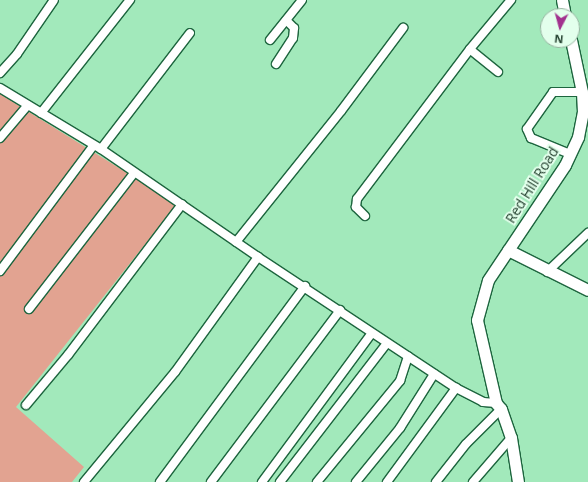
<!DOCTYPE html>
<style>
body{margin:0}
#map{position:relative;width:588px;height:482px;overflow:hidden;background:#a2e9bb;font-family:"Open Sans",sans-serif}
div>[style]{position:absolute}
.green>*{inset:0;background:#e2a391}
.roads{filter:drop-shadow(1px 0 #1d653e) drop-shadow(-1px 0 #1d653e) drop-shadow(0 1px #1d653e) drop-shadow(0 -1px #1d653e)}
.street>*{height:8px;margin:-4px;padding:0 4px;transform-origin:4px;border-radius:4px;background:#fff}
.secondary>*{height:11px;margin:-5.5px;padding:0 5.5px;transform-origin:5.5px;border-radius:5.5px;background:#fff}
span{translate:-50% -50%;white-space:nowrap;text-align:center;line-height:1.15;-webkit-text-stroke:4px #e3ffec;paint-order:stroke}
.street-label{font-size:14px;color:#24412f}
.north{position:absolute;left:540px;top:8px;width:40px;height:40px;box-sizing:border-box;background:#e3ffec;border:1px solid #97b3a0;border-radius:50%;rotate:186deg;font-size:11px;font-weight:700;line-height:16px;text-align:center;color:#24412f}
.north::after{content:'';display:block;margin:auto;width:14px;height:18px;background:#a2318e;clip-path:polygon(50% 0,100% 100%,50% 72%,0 100%)}
</style>
<div id="map">
<div class="green">
<div style="clip-path:polygon(0 94px,177px 204px,16px 407px,84px 467px,72px 482px,0 482px)"></div>
</div>
<div class="roads">
<div class="street">
<div style="left:270px;top:40px;width:51px;rotate:-51.3deg"></div>
<div style="left:276px;top:64px;width:31px;rotate:-57deg"></div>
<div style="left:293px;top:38px;width:10px;rotate:-84deg"></div>
<div style="left:294px;top:28px;width:11px;rotate:-135deg"></div>
<div style="left:498px;top:72px;width:36px;rotate:-141deg"></div>
<div style="left:470px;top:49px;width:64px;rotate:-50.1deg"></div>
<div style="left:0;top:73px;width:25px;rotate:-48deg"></div>
<div style="left:17px;top:54px;width:65px;rotate:-55.6deg"></div>
<div style="left:0;top:88px;width:118px;rotate:31.1deg"></div>
<div style="left:101px;top:149px;width:191px;rotate:34.5deg"></div>
<div style="left:258px;top:257px;width:237px;rotate:33.5deg"></div>
<div style="left:456px;top:388px;width:30px;rotate:27deg"></div>
<div style="left:483px;top:402px;width:13px;rotate:4deg"></div>
<div style="left:41px;top:113px;width:144px;rotate:-51.8deg"></div>
<div style="left:0;top:138px;width:43px;rotate:-49.7deg"></div>
<div style="left:101px;top:149px;width:146px;rotate:-52.5deg"></div>
<div style="left:570px;top:154px;width:42px;rotate:-157.7deg"></div>
<div style="left:531px;top:138px;width:10px;rotate:-114deg"></div>
<div style="left:527px;top:129px;width:45px;rotate:-54.9deg"></div>
<div style="left:553px;top:92px;width:29px"></div>
<div style="left:365px;top:216px;width:13px;rotate:-135deg"></div>
<div style="left:356px;top:207px;width:8px;rotate:-83deg"></div>
<div style="left:357px;top:199px;width:188px;rotate:-53deg"></div>
<div style="left:236px;top:242px;width:168px;rotate:-51.3deg"></div>
<div style="left:341px;top:111px;width:104px;rotate:-53.2deg"></div>
<div style="left:0;top:271px;width:157px;rotate:-53.3deg"></div>
<div style="left:547px;top:272px;width:57px;rotate:-43.6deg"></div>
<div style="left:29px;top:309px;width:172px;rotate:-52.3deg"></div>
<div style="left:26px;top:405px;width:65px;rotate:-50deg"></div>
<div style="left:68px;top:355px;width:189px;rotate:-52.9deg"></div>
<div style="left:84px;top:482px;width:143px;rotate:-50.4deg"></div>
<div style="left:175px;top:372px;width:142px;rotate:-54.2deg"></div>
<div style="left:160px;top:482px;width:244px;rotate:-53.5deg"></div>
<div style="left:211px;top:482px;width:215px;rotate:-53.1deg"></div>
<div style="left:262px;top:482px;width:185px;rotate:-53.6deg"></div>
<div style="left:280px;top:482px;width:175px;rotate:-52.4deg"></div>
<div style="left:317px;top:482px;width:131px;rotate:-50.6deg"></div>
<div style="left:400px;top:381px;width:26px;rotate:-72deg"></div>
<div style="left:356px;top:482px;width:70px;rotate:-50.8deg"></div>
<div style="left:400px;top:428px;width:64px;rotate:-57.8deg"></div>
<div style="left:387px;top:482px;width:117px;rotate:-53.7deg"></div>
<div style="left:436px;top:482px;width:48px;rotate:-51.7deg"></div>
<div style="left:466px;top:444px;width:49px;rotate:-45deg"></div>
<div style="left:473px;top:482px;width:58px;rotate:-49.2deg"></div>
</div>
<div class="secondary">
<div style="left:562px;top:0;width:16px;rotate:79deg"></div>
<div style="left:508px;top:250px;width:89px;rotate:26.6deg"></div>
<div style="left:518px;top:482px;width:45px;rotate:-99deg"></div>
<div style="left:511px;top:438px;width:31px;rotate:-109deg"></div>
<div style="left:501px;top:409px;width:8px;rotate:-130deg"></div>
<div style="left:496px;top:403px;width:85px;rotate:-102.9deg"></div>
<div style="left:477px;top:320px;width:41px;rotate:-74.6deg"></div>
<div style="left:488px;top:280px;width:138px;rotate:-56.2deg"></div>
<div style="left:565px;top:165px;width:31px;rotate:-65deg"></div>
<div style="left:578px;top:137px;width:25px;rotate:-79deg"></div>
<div style="left:583px;top:112px;width:20px;rotate:-93deg"></div>
<div style="left:582px;top:92px;width:53px;rotate:-101.9deg"></div>
</div>
</div>
<div class="street-label">
<span style="left:532px;top:185px;rotate:-58deg">Red Hill Road</span>
</div>
<div class="north">N</div>
</div>
